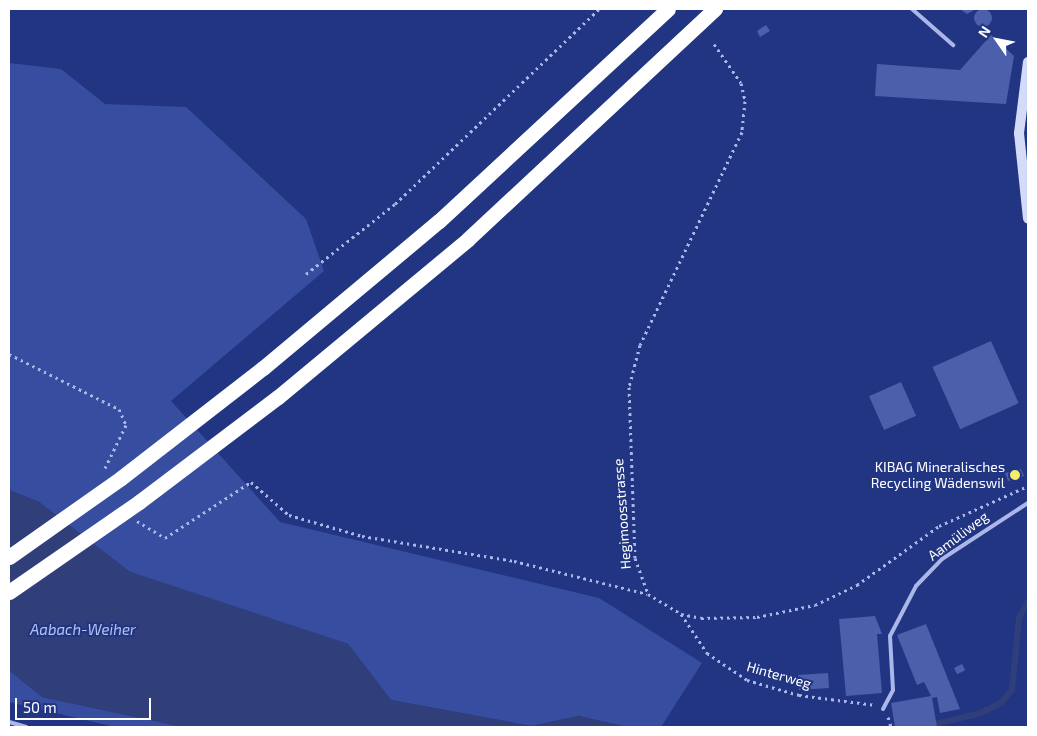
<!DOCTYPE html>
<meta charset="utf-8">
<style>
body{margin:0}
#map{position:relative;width:1037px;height:736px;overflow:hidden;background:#223583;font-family:"Exo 2",sans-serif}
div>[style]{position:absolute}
.green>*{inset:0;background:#364da0}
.water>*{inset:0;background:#303f79}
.stream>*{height:5.5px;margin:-2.75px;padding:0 2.75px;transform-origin:2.75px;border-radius:2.75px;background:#303f79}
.building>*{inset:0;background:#4b5fab;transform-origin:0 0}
.round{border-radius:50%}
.path>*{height:3px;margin-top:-1.5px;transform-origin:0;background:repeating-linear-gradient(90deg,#aab7e8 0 2.5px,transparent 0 6.5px)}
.lane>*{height:4px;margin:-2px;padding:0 2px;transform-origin:2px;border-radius:2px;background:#aab7e8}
.secondary>*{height:10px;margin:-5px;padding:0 5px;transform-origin:5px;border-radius:5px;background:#d4dbf7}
.highway>*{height:15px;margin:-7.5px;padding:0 7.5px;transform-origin:7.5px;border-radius:7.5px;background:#fff}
.highway-bridge>*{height:15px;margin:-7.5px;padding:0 7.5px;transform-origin:7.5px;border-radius:7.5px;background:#fff}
.dots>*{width:14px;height:14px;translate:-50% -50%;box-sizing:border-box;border:2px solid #223583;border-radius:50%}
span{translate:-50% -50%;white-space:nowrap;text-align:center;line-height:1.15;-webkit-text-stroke:4px #223583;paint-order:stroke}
.poi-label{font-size:14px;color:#fff}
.right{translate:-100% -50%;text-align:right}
.street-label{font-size:14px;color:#fff}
.water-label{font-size:15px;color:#b5c2f0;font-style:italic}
.frame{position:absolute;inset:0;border:10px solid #fff;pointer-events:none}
.north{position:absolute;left:972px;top:15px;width:50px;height:50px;-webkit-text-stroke:4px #223583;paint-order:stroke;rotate:303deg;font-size:14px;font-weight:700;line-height:20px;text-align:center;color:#fff}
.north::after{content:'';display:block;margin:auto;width:18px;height:22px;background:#fff;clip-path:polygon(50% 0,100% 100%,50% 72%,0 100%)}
.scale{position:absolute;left:15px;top:698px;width:136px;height:22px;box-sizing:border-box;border:2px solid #fff;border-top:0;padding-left:6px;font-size:15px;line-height:18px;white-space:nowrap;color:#fff;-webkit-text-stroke:4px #223583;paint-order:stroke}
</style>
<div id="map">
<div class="green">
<div style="clip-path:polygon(9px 63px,61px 69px,105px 104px,186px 107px,306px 219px,324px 271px,171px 401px,280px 522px,599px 598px,702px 663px,661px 727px,627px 727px,579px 716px,531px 726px,391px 700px,348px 644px,130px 572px,39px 502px,9px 490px)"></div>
<div style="clip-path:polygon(9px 670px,42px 697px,183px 727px,115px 727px,9px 702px)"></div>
</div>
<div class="water">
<div style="clip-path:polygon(9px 490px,39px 502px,130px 572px,348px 644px,391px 700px,531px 726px,579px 716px,627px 727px,183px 727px,42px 697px,9px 670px)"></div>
</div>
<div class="stream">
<div style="left:936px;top:724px;width:46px;rotate:-13.7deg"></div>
<div style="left:981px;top:713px;width:22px;rotate:-27deg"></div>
<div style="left:1001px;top:703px;width:17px;rotate:-50deg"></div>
<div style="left:1012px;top:690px;width:72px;rotate:-84.4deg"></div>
<div style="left:1019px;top:618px;width:18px;rotate:-61deg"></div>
</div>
<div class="building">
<div style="clip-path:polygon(960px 9px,976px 9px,967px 14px)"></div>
<div class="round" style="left:974px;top:9px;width:18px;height:18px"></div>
<div style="clip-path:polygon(766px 25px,770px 31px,760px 37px,757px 31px)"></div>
<div style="clip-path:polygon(991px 35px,1014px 56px,1006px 104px,875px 96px,877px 64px,960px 70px)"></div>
<div style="left:991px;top:341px;width:68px;height:64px;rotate:66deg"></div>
<div style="left:901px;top:382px;width:37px;height:35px;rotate:66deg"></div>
<div style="clip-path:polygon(1021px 469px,1024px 476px,1008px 481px,1005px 473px)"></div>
<div style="clip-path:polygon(875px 616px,882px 634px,877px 634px,882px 693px,846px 696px,839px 619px)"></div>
<div style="clip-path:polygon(926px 624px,960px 709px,940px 713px,937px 697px,932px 698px,937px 727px,895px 727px,891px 703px,931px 696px,924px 682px,917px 685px,897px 635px)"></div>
<div style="left:962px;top:664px;width:7px;height:9px;rotate:63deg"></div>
<div style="left:828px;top:673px;width:15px;height:30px;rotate:86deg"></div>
</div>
<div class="path">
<div style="left:714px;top:44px;width:47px;rotate:55.3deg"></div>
<div style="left:741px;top:83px;width:18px;rotate:77deg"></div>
<div style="left:745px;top:101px;width:31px;rotate:96deg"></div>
<div style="left:742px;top:132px;width:236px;rotate:115.6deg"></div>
<div style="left:640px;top:345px;width:43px;rotate:104.7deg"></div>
<div style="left:629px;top:387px;width:171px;rotate:88deg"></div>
<div style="left:635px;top:558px;width:38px;rotate:70deg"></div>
<div style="left:648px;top:594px;width:39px;rotate:31deg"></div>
<div style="left:681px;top:614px;width:20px;rotate:11deg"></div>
<div style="left:701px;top:618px;width:56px;rotate:-1deg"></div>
<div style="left:757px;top:617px;width:59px;rotate:-11.7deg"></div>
<div style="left:815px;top:605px;width:47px;rotate:-25.5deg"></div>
<div style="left:857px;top:585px;width:101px;rotate:-35.7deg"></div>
<div style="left:939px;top:526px;width:98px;rotate:-24.2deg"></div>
<div style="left:306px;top:274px;width:113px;rotate:-38.2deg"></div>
<div style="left:395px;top:204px;width:282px;rotate:-43.7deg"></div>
<div style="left:9px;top:354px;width:123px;rotate:26.6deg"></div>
<div style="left:119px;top:409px;width:17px;rotate:66deg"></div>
<div style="left:126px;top:425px;width:48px;rotate:116deg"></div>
<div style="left:137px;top:521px;width:33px;rotate:31deg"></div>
<div style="left:165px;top:538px;width:103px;rotate:-33.1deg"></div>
<div style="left:251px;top:482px;width:50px;rotate:41deg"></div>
<div style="left:289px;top:515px;width:76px;rotate:16deg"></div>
<div style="left:362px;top:536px;width:154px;rotate:9.3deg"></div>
<div style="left:514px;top:561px;width:137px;rotate:13.9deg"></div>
<div style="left:681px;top:614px;width:47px;rotate:56.3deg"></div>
<div style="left:707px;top:653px;width:48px;rotate:34deg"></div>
<div style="left:747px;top:680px;width:54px;rotate:16.1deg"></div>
<div style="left:799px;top:695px;width:77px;rotate:7.5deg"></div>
<div style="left:888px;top:717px;width:10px;rotate:73deg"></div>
</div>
<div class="lane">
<div style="left:912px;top:9px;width:55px;rotate:41.3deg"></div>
<div style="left:883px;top:709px;width:21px;rotate:-62deg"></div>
<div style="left:893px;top:690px;width:54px;rotate:-93.2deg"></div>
<div style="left:890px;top:636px;width:56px;rotate:-62.5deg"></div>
<div style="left:916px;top:586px;width:37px;rotate:-46deg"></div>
<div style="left:942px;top:559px;width:103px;rotate:-33.1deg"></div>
<div style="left:9px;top:722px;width:18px;rotate:16deg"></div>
</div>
<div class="secondary">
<div style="left:1028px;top:62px;width:72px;rotate:97.2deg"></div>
<div style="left:1019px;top:133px;width:86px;rotate:84deg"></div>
</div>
<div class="highway">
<div style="left:121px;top:478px;width:180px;rotate:-37.8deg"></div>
<div style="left:263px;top:368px;width:229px;rotate:-39.9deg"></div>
<div style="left:439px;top:221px;width:312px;rotate:-42.8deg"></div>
<div style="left:139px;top:502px;width:174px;rotate:-37.1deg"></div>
<div style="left:278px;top:397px;width:247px;rotate:-39.7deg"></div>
<div style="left:468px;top:239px;width:338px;rotate:-43deg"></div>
</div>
<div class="highway-bridge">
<div style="left:9px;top:557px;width:137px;rotate:-35.2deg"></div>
<div style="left:9px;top:592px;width:158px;rotate:-34.7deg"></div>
</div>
<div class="dots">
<div style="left:1015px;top:475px;background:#f4ed6c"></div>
</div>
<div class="poi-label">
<span class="right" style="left:1005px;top:475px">KIBAG Mineralisches<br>Recycling Wädenswil</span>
</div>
<div class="street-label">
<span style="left:622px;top:514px;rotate:-94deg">Hegimoosstrasse</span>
<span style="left:958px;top:536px;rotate:-37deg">Aamüliweg</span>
<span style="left:779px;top:675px;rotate:16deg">Hinterweg</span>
</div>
<div class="water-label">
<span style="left:83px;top:630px">Aabach-Weiher</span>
</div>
<div class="frame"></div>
<div class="north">N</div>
<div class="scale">50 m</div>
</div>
